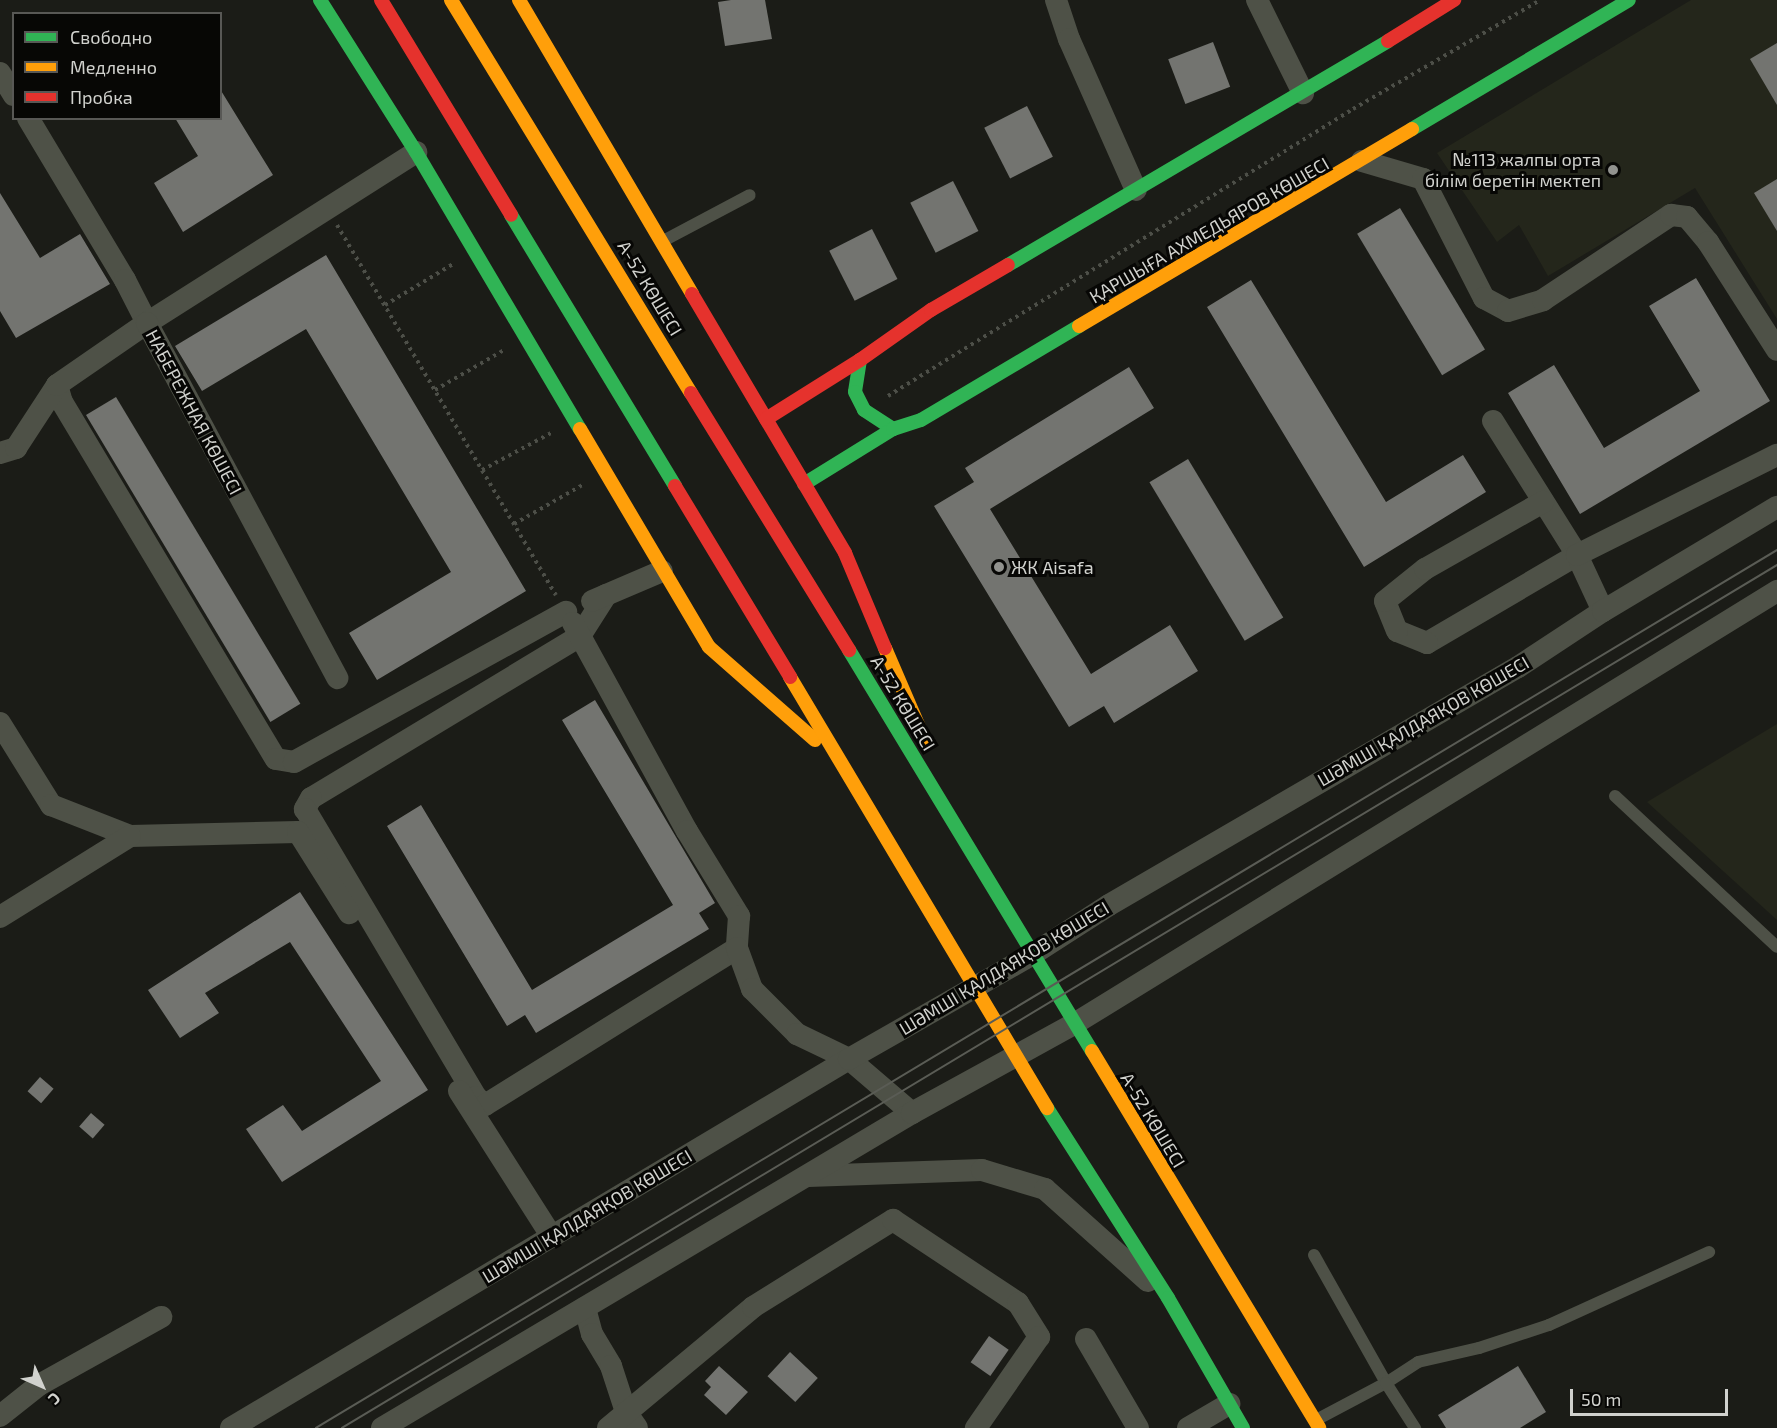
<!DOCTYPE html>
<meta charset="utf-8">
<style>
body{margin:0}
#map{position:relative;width:1777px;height:1428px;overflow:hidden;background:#1b1c17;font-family:"Exo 2",sans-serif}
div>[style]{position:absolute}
.built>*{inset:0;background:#24261b}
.building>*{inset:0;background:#737470;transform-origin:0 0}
.path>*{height:4px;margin-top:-2px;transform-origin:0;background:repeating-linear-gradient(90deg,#4d4f48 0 3px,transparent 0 7.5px)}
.lane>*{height:12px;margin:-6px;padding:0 6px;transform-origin:6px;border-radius:6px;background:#4e5147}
.street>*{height:22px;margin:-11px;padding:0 11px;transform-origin:11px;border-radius:11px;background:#4e5147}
.fast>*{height:14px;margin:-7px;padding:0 7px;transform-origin:7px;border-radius:7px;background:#30b455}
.slow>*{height:14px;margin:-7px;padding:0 7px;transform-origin:7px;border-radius:7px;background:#ff9f0a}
.jam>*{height:14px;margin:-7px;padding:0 7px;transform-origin:7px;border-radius:7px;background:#e5322d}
.tram>*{height:1.5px;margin:-0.75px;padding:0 0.75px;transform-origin:0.75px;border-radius:0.75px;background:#5a5c55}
.dots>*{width:16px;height:16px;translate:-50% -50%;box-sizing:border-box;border:3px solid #070705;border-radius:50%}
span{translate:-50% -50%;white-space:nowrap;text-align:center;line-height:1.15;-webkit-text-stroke:6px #070705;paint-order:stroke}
.poi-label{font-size:18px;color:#d1d2ce}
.right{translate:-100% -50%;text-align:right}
.left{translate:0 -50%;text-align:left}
.street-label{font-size:18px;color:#d1d2ce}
.legend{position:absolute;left:12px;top:12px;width:210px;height:108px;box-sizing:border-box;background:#070705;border:2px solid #585855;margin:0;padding:8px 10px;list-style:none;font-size:18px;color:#d1d2ce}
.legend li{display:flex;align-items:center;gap:12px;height:30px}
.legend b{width:30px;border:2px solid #585855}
.north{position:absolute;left:12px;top:1356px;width:60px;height:60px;-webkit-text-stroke:4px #070705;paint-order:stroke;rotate:135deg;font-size:16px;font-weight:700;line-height:24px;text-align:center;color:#d1d2ce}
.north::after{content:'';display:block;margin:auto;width:21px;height:27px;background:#d1d2ce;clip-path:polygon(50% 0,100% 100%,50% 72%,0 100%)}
.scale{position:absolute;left:1570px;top:1389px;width:158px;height:27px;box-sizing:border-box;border:3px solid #d1d2ce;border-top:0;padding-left:8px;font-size:18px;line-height:21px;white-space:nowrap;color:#d1d2ce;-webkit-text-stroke:4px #070705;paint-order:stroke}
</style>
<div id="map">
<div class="built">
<div style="clip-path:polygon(1691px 0,1777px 0,1777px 319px,1695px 188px,1548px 276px,1519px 225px,1497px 242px,1437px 153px)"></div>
<div style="clip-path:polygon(1777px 724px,1777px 920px,1647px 802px)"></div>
</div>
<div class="building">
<div style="clip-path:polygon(731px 0,765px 0,772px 39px,725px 46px,718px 2px)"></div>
<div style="left:1213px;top:42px;width:48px;height:48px;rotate:69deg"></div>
<div style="clip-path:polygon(1777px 43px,1777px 105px,1750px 59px)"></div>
<div style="clip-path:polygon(220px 89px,273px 175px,183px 232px,154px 183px,198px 156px,175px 118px,220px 118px)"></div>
<div style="left:1027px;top:106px;width:57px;height:48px;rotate:63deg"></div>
<div style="clip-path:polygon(1777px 179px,1777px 231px,1754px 193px)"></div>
<div style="left:953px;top:181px;width:56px;height:48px;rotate:63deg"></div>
<div style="clip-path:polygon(0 193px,40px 258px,80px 234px,110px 284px,16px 338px,0 311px)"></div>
<div style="left:1400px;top:208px;width:165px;height:50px;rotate:59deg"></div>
<div style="left:872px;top:229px;width:56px;height:48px;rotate:63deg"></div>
<div style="clip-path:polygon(326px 255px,526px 591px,377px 680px,349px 633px,451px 572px,306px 329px,202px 391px,175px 346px)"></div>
<div style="clip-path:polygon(1696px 278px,1770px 401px,1580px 514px,1508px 393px,1554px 365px,1604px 448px,1700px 391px,1649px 306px)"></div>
<div style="clip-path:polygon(1251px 280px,1386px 502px,1463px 455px,1486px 492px,1364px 567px,1207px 307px)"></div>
<div style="clip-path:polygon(1129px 367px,1154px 408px,990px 509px,1091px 674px,1170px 625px,1198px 671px,1114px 723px,1104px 706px,1069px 727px,934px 506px,974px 482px,965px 468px)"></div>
<div style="left:116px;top:397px;width:358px;height:35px;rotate:59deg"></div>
<div style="left:1188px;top:459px;width:185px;height:45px;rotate:59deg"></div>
<div style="clip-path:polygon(595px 700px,715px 903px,699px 913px,709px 929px,536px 1033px,525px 1015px,507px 1026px,387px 826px,421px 805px,532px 990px,673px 905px,562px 720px)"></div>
<div style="clip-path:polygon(300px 892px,428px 1090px,282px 1182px,246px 1129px,283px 1105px,302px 1131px,381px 1081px,290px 942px,205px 993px,219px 1013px,180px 1038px,148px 990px)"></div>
<div style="left:40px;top:1077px;width:18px;height:19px;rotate:41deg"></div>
<div style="left:91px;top:1113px;width:18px;height:18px;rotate:41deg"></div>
<div style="left:989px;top:1336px;width:24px;height:32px;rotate:35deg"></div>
<div style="left:790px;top:1352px;width:38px;height:33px;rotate:43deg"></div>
<div style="clip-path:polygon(719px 1366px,748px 1392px,726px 1415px,704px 1395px,711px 1387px,705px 1381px)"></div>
<div style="clip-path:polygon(1518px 1366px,1546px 1412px,1520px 1428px,1446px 1428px,1438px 1415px)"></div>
</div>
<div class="path">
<div style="left:337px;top:225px;width:430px;rotate:59.4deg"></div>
<div style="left:385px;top:305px;width:79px;rotate:-31.1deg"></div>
<div style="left:435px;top:390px;width:80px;rotate:-30.1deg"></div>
<div style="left:888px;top:396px;width:546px;rotate:-31.68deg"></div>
<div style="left:1353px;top:109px;width:216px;rotate:-30.2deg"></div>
<div style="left:482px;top:470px;width:81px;rotate:-28.2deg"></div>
<div style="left:514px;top:524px;width:81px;rotate:-29.7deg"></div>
</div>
<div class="lane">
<div style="left:663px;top:241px;width:98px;rotate:-27.9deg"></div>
<div style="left:1615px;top:796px;width:221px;rotate:43deg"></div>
<div style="left:1314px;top:1255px;width:147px;rotate:60.6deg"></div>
<div style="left:1386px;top:1383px;width:38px;rotate:-33deg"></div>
<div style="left:1418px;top:1362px;width:63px;rotate:-12.9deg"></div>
<div style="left:1479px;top:1348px;width:74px;rotate:-18.2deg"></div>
<div style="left:1549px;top:1325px;width:176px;rotate:-24.5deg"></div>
<div style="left:1316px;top:1420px;width:79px;rotate:-27.9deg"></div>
<div style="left:1386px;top:1383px;width:54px;rotate:57.2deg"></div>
</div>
<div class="street">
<div style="left:1056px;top:0;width:41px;rotate:71.6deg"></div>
<div style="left:1069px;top:39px;width:165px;rotate:66.1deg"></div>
<div style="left:1257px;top:0;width:104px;rotate:63.7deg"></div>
<div style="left:0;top:73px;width:26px;rotate:58deg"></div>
<div style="left:28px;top:118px;width:189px;rotate:59.1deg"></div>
<div style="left:125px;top:280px;width:48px;rotate:62.9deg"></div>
<div style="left:147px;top:323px;width:319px;rotate:-32.4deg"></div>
<div style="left:1362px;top:161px;width:64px;rotate:16.4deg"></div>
<div style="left:1423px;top:179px;width:134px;rotate:62.9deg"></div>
<div style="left:1484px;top:298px;width:27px;rotate:28deg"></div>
<div style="left:1508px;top:311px;width:37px;rotate:-17deg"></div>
<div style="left:1543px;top:300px;width:154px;rotate:-33.6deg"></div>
<div style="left:1671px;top:215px;width:16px;rotate:7deg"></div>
<div style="left:1687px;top:217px;width:33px;rotate:50deg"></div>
<div style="left:1708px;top:242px;width:128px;rotate:57.4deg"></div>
<div style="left:57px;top:385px;width:18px;rotate:74deg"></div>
<div style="left:62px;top:402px;width:416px;rotate:59.1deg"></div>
<div style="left:276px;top:759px;width:18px;rotate:9deg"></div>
<div style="left:294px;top:762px;width:311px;rotate:-28.9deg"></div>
<div style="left:1493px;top:421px;width:158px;rotate:57.9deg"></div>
<div style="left:1577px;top:555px;width:174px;rotate:149.6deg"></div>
<div style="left:1427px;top:643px;width:32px;rotate:-158deg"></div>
<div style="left:1397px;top:631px;width:32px;rotate:-112deg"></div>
<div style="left:1385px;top:601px;width:51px;rotate:-38.7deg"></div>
<div style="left:1425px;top:569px;width:136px;rotate:-29.6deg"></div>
<div style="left:0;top:453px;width:17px;rotate:-17deg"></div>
<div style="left:16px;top:448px;width:75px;rotate:-56.9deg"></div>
<div style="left:57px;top:385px;width:109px;rotate:-34.6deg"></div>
<div style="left:147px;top:323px;width:403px;rotate:61.8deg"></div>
<div style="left:606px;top:595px;width:49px;rotate:122.4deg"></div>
<div style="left:580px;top:636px;width:314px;rotate:148.9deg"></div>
<div style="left:311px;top:798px;width:13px;rotate:119deg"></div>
<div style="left:305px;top:809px;width:335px;rotate:59.3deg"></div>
<div style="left:476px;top:1097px;width:12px;rotate:42deg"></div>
<div style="left:485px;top:1105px;width:297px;rotate:-31.9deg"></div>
<div style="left:592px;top:601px;width:76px;rotate:-23.2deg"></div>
<div style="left:1603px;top:611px;width:62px;rotate:-114.9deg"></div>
<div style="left:1577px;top:555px;width:224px;rotate:-26.6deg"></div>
<div style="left:573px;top:623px;width:237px;rotate:61.3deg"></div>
<div style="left:687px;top:831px;width:100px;rotate:58.5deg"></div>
<div style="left:739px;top:916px;width:32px;rotate:94deg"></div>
<div style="left:737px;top:948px;width:44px;rotate:69.9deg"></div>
<div style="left:752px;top:989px;width:64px;rotate:45deg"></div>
<div style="left:797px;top:1034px;width:58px;rotate:25.7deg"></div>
<div style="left:849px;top:1059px;width:83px;rotate:40.6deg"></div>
<div style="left:0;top:723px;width:97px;rotate:58.1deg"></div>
<div style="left:51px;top:805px;width:85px;rotate:21.4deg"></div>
<div style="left:130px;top:836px;width:168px;rotate:-1.4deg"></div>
<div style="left:298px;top:832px;width:96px;rotate:57.8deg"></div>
<div style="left:0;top:917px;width:153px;rotate:-31.9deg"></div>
<div style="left:459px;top:1091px;width:173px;rotate:57.5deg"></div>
<div style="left:808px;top:1176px;width:174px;rotate:-2deg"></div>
<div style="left:982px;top:1170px;width:66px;rotate:16.8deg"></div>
<div style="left:1045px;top:1189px;width:138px;rotate:41.8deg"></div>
<div style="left:585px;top:1308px;width:27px;rotate:75deg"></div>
<div style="left:592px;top:1334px;width:37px;rotate:59deg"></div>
<div style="left:611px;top:1366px;width:48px;rotate:71.9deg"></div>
<div style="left:626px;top:1412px;width:19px;rotate:55deg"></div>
<div style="left:1086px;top:1339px;width:103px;rotate:59.7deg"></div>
<div style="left:0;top:1416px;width:50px;rotate:-38.5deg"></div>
<div style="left:39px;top:1385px;width:140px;rotate:-29.1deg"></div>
<div style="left:231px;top:1428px;width:720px;rotate:-30.84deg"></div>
<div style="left:849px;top:1059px;width:212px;rotate:-29.7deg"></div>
<div style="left:1033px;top:954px;width:90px;rotate:-32.8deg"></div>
<div style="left:1109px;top:905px;width:473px;rotate:-30.2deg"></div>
<div style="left:1518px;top:667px;width:102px;rotate:-33.4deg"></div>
<div style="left:1603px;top:611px;width:203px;rotate:-30.9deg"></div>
<div style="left:382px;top:1428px;width:617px;rotate:-30.72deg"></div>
<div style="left:912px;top:1113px;width:185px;rotate:-28.8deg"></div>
<div style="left:1074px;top:1024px;width:826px;rotate:-31.63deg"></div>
<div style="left:608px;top:1428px;width:189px;rotate:-39.8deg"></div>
<div style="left:753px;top:1307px;width:165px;rotate:-31.9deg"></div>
<div style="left:893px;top:1220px;width:150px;rotate:33.6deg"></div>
<div style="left:1018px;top:1303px;width:40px;rotate:58deg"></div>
<div style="left:1039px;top:1337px;width:111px;rotate:124.7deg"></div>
<div style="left:1188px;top:1428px;width:48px;rotate:-30.3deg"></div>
</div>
<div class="fast">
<div style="left:320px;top:0;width:180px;rotate:57.7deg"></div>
<div style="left:416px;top:152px;width:322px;rotate:59.4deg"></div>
<div style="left:1412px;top:129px;width:252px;rotate:-30.7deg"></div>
<div style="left:511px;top:215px;width:317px;rotate:58.8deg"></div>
<div style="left:1008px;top:265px;width:441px;rotate:-30.5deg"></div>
<div style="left:860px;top:360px;width:32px;rotate:99deg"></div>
<div style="left:855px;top:392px;width:20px;rotate:63deg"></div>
<div style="left:864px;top:410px;width:35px;rotate:33deg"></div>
<div style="left:804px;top:484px;width:105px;rotate:-31.7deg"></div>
<div style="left:893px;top:429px;width:29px;rotate:-18deg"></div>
<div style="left:921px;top:420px;width:184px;rotate:-30.7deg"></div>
<div style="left:849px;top:650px;width:469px;rotate:58.8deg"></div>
<div style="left:1047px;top:1108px;width:225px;rotate:57.5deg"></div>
<div style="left:1168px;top:1298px;width:150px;rotate:60deg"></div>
</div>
<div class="slow">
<div style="left:451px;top:0;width:460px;rotate:58.6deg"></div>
<div style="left:519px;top:0;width:341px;rotate:59.5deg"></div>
<div style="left:1079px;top:326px;width:387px;rotate:-30.6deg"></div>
<div style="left:580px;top:429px;width:253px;rotate:59.4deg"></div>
<div style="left:709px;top:647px;width:141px;rotate:41.3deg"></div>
<div style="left:885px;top:648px;width:101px;rotate:66.7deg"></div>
<div style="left:790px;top:677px;width:502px;rotate:59.19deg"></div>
<div style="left:1092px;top:1051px;width:440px;rotate:58.9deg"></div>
</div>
<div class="jam">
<div style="left:381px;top:0;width:251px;rotate:58.8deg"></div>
<div style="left:1388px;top:41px;width:78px;rotate:-31.8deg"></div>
<div style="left:692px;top:294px;width:301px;rotate:59.4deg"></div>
<div style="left:845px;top:553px;width:103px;rotate:67.2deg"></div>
<div style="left:691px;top:393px;width:302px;rotate:58.4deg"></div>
<div style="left:766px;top:419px;width:111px;rotate:-32.1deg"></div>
<div style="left:860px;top:360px;width:87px;rotate:-35.2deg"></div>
<div style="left:931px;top:310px;width:89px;rotate:-30.3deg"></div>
<div style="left:675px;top:486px;width:223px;rotate:58.9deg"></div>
</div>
<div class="tram">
<div style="left:316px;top:1428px;width:1705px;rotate:-31deg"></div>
<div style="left:342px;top:1428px;width:1675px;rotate:-31.02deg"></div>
</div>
<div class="dots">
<div style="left:1613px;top:170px;background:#91928e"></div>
<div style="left:999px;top:567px;background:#91928e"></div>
</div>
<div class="poi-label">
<span class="right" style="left:1601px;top:170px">№113 жалпы орта<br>білім беретін мектеп</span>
<span class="left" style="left:1011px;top:567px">ЖК Aisafa</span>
</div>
<div class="street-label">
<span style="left:1209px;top:230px;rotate:-30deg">ҚАРШЫҒА АХМЕДЬЯРОВ КӨШЕСІ</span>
<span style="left:650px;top:288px;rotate:59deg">А-52 КӨШЕСІ</span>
<span style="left:194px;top:412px;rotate:62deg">НАБЕРЕЖНАЯ КӨШЕСІ</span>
<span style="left:903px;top:703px;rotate:59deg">А-52 КӨШЕСІ</span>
<span style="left:1423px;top:721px;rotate:-30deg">ШӘМШІ ҚАЛДАЯҚОВ КӨШЕСІ</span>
<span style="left:1004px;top:968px;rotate:-31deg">ШӘМШІ ҚАЛДАЯҚОВ КӨШЕСІ</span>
<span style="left:1153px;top:1120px;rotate:59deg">А-52 КӨШЕСІ</span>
<span style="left:587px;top:1216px;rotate:-31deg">ШӘМШІ ҚАЛДАЯҚОВ КӨШЕСІ</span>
</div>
<ul class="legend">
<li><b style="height:8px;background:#30b455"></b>Свободно</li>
<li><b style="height:8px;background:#ff9f0a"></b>Медленно</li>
<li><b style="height:8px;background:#e5322d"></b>Пробка</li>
</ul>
<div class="north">С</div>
<div class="scale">50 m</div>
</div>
